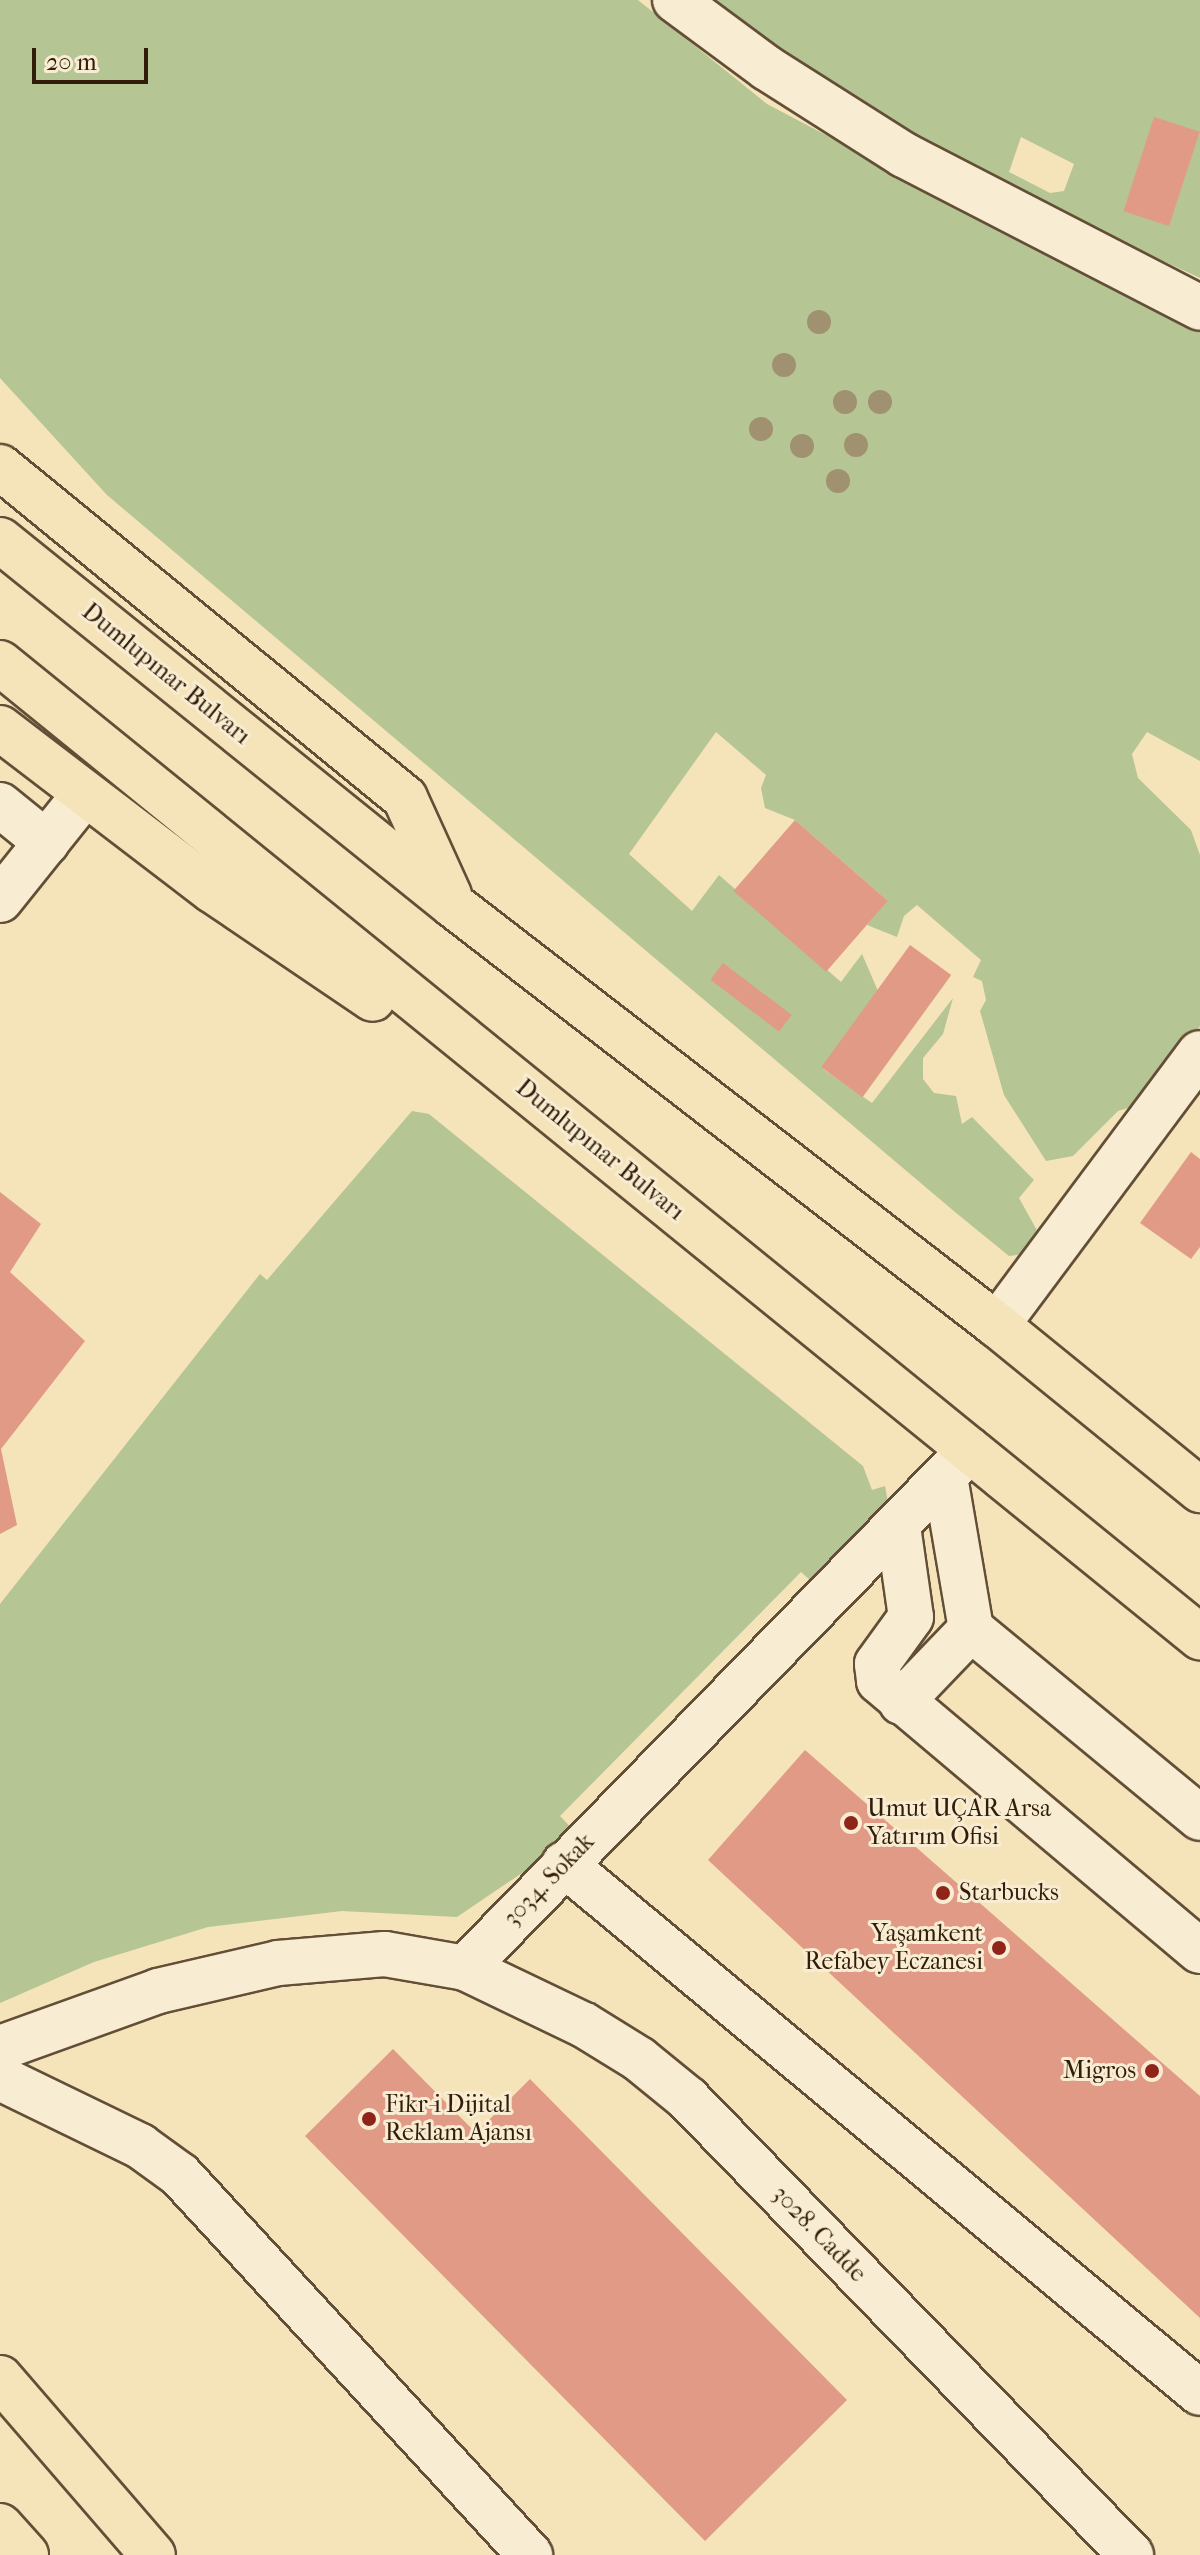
<!DOCTYPE html>
<meta charset="utf-8">
<style>
body{margin:0}
#map{position:relative;width:1200px;height:2555px;overflow:hidden;background:#f5e3ba;font-family:"IM FELL French Canon",serif}
div>[style]{position:absolute}
.green>*{inset:0;background:#b6c594}
.building>*{inset:0;background:#e19a86;transform-origin:0 0}
.roads{filter:drop-shadow(2px 0 #634e37) drop-shadow(-2px 0 #634e37) drop-shadow(0 2px #634e37) drop-shadow(0 -2px #634e37)}
.minor>*{height:44px;margin:-22px;padding:0 22px;transform-origin:22px;border-radius:22px;background:#f8edd2}
.major>*{height:44px;margin:-22px;padding:0 22px;transform-origin:22px;border-radius:22px;background:#f5e3ba}
.highway>*{height:44px;margin:-22px;padding:0 22px;transform-origin:22px;border-radius:22px;background:#f5e3ba}
.trees>*{width:24px;height:24px;margin:-12px;border-radius:50%;background:#a09270}
.dots>*{width:22px;height:22px;translate:-50% -50%;box-sizing:border-box;border:4px solid #f8edd2;border-radius:50%}
span{translate:-50% -50%;white-space:nowrap;text-align:center;line-height:1.15;-webkit-text-stroke:6px #f8edd2;paint-order:stroke}
.street-label{font-size:24px;color:#321d0b}
.poi-label{font-size:24px;color:#321d0b}
.left{translate:0 -50%;text-align:left}
.right{translate:-100% -50%;text-align:right}
.scale{position:absolute;left:32px;top:48px;width:116px;height:36px;box-sizing:border-box;border:4px solid #321d0b;border-top:0;padding-left:10px;font-size:24px;line-height:28px;white-space:nowrap;color:#321d0b;-webkit-text-stroke:6px #f8edd2;paint-order:stroke}
</style>
<div id="map">
<div class="green">
<div style="clip-path:polygon(0 0,638px 0,767px 104px,1200px 332px,1200px 761px,1147px 732px,1132px 754px,1138px 778px,1191px 830px,1200px 855px,1200px 1026px,1142px 1104px,1118px 1111px,1073px 1156px,1046px 1161px,1004px 1095px,980px 1011px,986px 1000px,982px 981px,973px 977px,981px 960px,917px 905px,904px 916px,897px 937px,867px 925px,887px 900px,795px 820px,765px 808px,761px 788px,766px 775px,716px 732px,629px 854px,692px 911px,719px 875px,841px 982px,862px 954px,878px 991px,823px 1069px,872px 1103px,953px 998px,943px 1034px,923px 1058px,923px 1079px,934px 1093px,956px 1096px,962px 1124px,972px 1117px,1034px 1180px,1019px 1198px,1039px 1234px,1023px 1254px,1009px 1256px,955px 1212px,107px 495px,0 378px)"></div>
<div style="clip-path:polygon(evenodd,707px 0,1200px 0,1200px 278px,1001px 186px,785px 58px,707px 0,1021px 137px,1074px 164px,1064px 191px,1050px 193px,1009px 172px,1021px 137px)"></div>
<div style="clip-path:polygon(412px 1111px,429px 1114px,863px 1466px,872px 1490px,885px 1486px,890px 1513px,820px 1589px,801px 1572px,560px 1816px,578px 1835px,457px 1917px,342px 1911px,208px 1927px,94px 1962px,0 2003px,0 1604px,260px 1274px,267px 1280px)"></div>
</div>
<div class="building">
<div style="left:1154px;top:117px;width:48px;height:99px;rotate:18deg"></div>
<div style="left:795px;top:820px;width:123px;height:94px;rotate:41deg"></div>
<div style="left:910px;top:945px;width:51px;height:151px;rotate:36deg"></div>
<div style="left:723px;top:963px;width:86px;height:21px;rotate:37deg"></div>
<div style="clip-path:polygon(1191px 1152px,1200px 1159px,1200px 1247px,1191px 1259px,1140px 1223px)"></div>
<div style="clip-path:polygon(0 1192px,41px 1224px,10px 1272px,85px 1341px,1px 1449px,17px 1525px,0 1534px)"></div>
<div style="clip-path:polygon(805px 1750px,1200px 2096px,1200px 2318px,708px 1860px)"></div>
<div style="clip-path:polygon(393px 2049px,476px 2133px,530px 2079px,847px 2400px,705px 2541px,305px 2136px)"></div>
</div>
<div class="roads">
<div class="minor">
<div style="left:675px;top:0;width:114px;rotate:36.5deg"></div>
<div style="left:767px;top:68px;width:162px;rotate:32.4deg"></div>
<div style="left:904px;top:155px;width:333px;rotate:27.3deg"></div>
<div style="left:0;top:805px;width:60px;rotate:39deg"></div>
<div style="left:0;top:900px;width:136px;rotate:-51.3deg"></div>
<div style="left:997px;top:1325px;width:339px;rotate:-53.3deg"></div>
<div style="left:945px;top:1477px;width:154px;rotate:80.3deg"></div>
<div style="left:971px;top:1629px;width:297px;rotate:39.5deg"></div>
<div style="left:898px;top:1526px;width:92px;rotate:81.9deg"></div>
<div style="left:911px;top:1617px;width:58px;rotate:125.9deg"></div>
<div style="left:877px;top:1664px;width:17px;rotate:83deg"></div>
<div style="left:879px;top:1681px;width:419px;rotate:40.1deg"></div>
<div style="left:901px;top:1702px;width:101px;rotate:-46.2deg"></div>
<div style="left:564px;top:1864px;width:827px;rotate:39.75deg"></div>
<div style="left:465px;top:1968px;width:132px;rotate:25.6deg"></div>
<div style="left:584px;top:2025px;width:65px;rotate:31.7deg"></div>
<div style="left:639px;top:2059px;width:63px;rotate:39.2deg"></div>
<div style="left:688px;top:2099px;width:636px;rotate:45.83deg"></div>
<div style="left:0;top:2048px;width:168px;rotate:-19.8deg"></div>
<div style="left:158px;top:1991px;width:123px;rotate:-13.1deg"></div>
<div style="left:278px;top:1963px;width:107px;rotate:-4.8deg"></div>
<div style="left:385px;top:1954px;width:81px;rotate:9.9deg"></div>
<div style="left:465px;top:1968px;width:723px;rotate:-45.73deg"></div>
<div style="left:0;top:2078px;width:156px;rotate:25.9deg"></div>
<div style="left:140px;top:2146px;width:49px;rotate:35.9deg"></div>
<div style="left:180px;top:2175px;width:517px;rotate:47.35deg"></div>
</div>
<div class="major">
<div style="left:0;top:2378px;width:234px;rotate:49.2deg"></div>
<div style="left:0;top:2526px;width:39px;rotate:48deg"></div>
</div>
<div class="highway">
<div style="left:0;top:467px;width:523px;rotate:39.26deg"></div>
<div style="left:405px;top:798px;width:107px;rotate:65.6deg"></div>
<div style="left:0;top:540px;width:582px;rotate:38.86deg"></div>
<div style="left:453px;top:905px;width:687px;rotate:37.67deg"></div>
<div style="left:997px;top:1325px;width:262px;rotate:39.1deg"></div>
<div style="left:0;top:663px;width:1546px;rotate:39.07deg"></div>
<div style="left:0;top:728px;width:267px;rotate:37.4deg"></div>
<div style="left:212px;top:890px;width:194px;rotate:34.1deg"></div>
</div>
</div>
<div class="trees">
<div style="left:819px;top:322px"></div>
<div style="left:784px;top:365px"></div>
<div style="left:845px;top:402px"></div>
<div style="left:880px;top:402px"></div>
<div style="left:761px;top:429px"></div>
<div style="left:856px;top:445px"></div>
<div style="left:802px;top:446px"></div>
<div style="left:838px;top:481px"></div>
</div>
<div class="dots">
<div style="left:851px;top:1823px;background:#8f2418"></div>
<div style="left:943px;top:1893px;background:#8f2418"></div>
<div style="left:999px;top:1948px;background:#8f2418"></div>
<div style="left:1152px;top:2071px;background:#8f2418"></div>
<div style="left:369px;top:2119px;background:#8f2418"></div>
</div>
<div class="street-label">
<span style="left:166px;top:674px;rotate:39deg">Dumlupınar Bulvarı</span>
<span style="left:600px;top:1150px;rotate:39deg">Dumlupınar Bulvarı</span>
<span style="left:549px;top:1880px;rotate:-46deg">3034. Sokak</span>
<span style="left:819px;top:2234px;rotate:46deg">3028. Cadde</span>
</div>
<div class="poi-label">
<span class="left" style="left:867px;top:1823px">Umut UÇAR Arsa<br>Yatırım Ofisi</span>
<span class="left" style="left:959px;top:1893px">Starbucks</span>
<span class="right" style="left:983px;top:1948px">Yaşamkent<br>Refabey Eczanesi</span>
<span class="right" style="left:1136px;top:2071px">Migros</span>
<span class="left" style="left:385px;top:2119px">Fikr-i Dijital<br>Reklam Ajansı</span>
</div>
<div class="scale">20 m</div>
</div>
